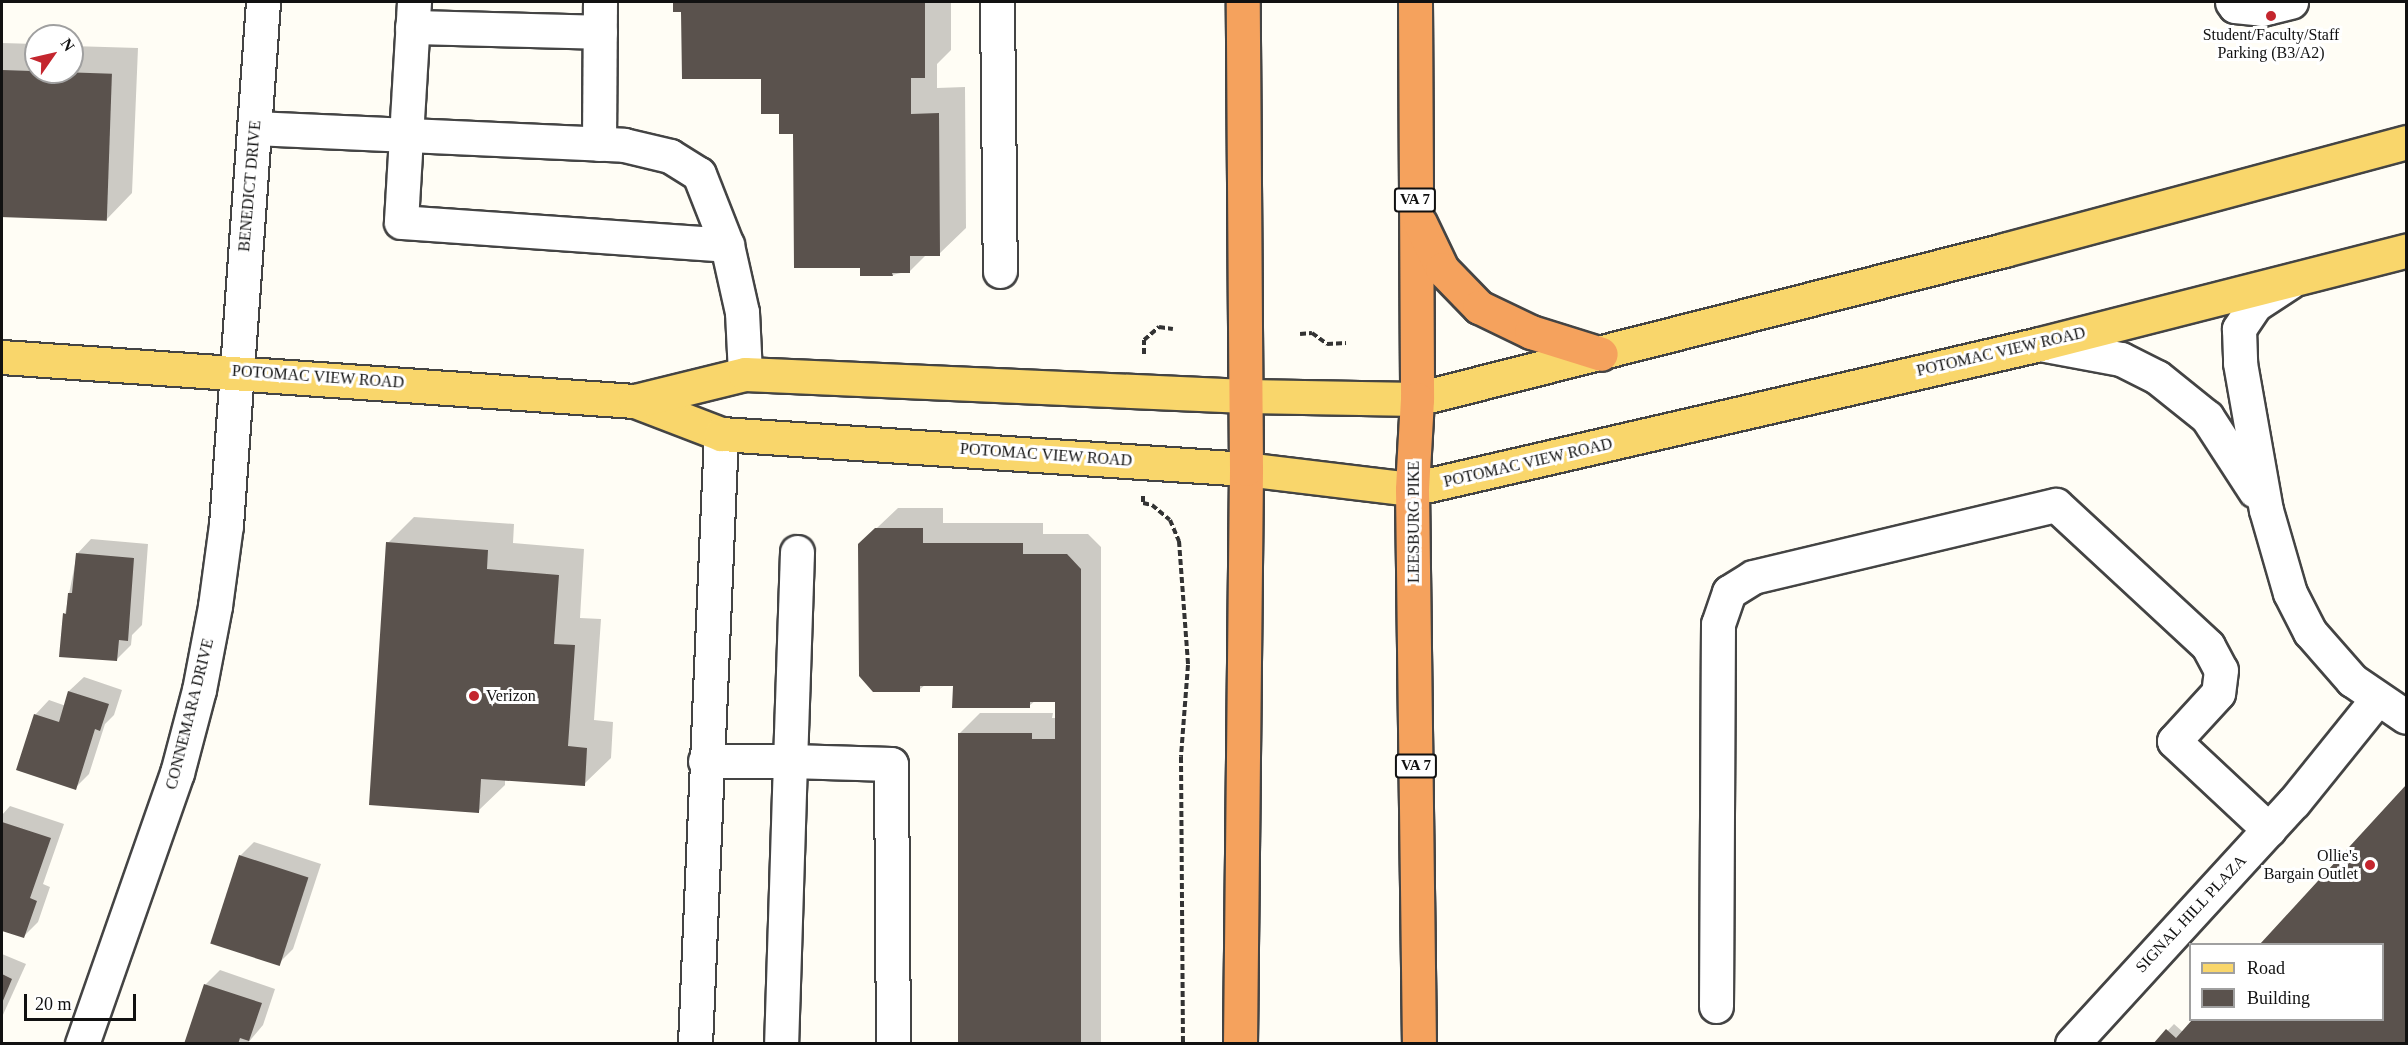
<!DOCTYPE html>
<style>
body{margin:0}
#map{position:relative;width:2408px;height:1045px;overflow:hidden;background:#fffdf5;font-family:"Times New Roman",serif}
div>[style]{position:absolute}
.shadow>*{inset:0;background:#0003}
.building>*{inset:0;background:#5a524d;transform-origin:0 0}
.path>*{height:4px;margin-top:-2px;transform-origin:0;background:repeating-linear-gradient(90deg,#333 0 6px,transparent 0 9px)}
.roads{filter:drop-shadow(2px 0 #444) drop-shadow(-2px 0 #444) drop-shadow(0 2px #444) drop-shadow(0 -2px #444)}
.minor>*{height:33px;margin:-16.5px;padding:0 16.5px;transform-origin:16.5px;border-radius:16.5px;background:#fff}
.major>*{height:33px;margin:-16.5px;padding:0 16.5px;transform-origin:16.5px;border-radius:16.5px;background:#f9d66b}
.highway>*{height:33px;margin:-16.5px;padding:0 16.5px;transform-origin:16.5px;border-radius:16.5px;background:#f5a25d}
.dots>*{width:16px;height:16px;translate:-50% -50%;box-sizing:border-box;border:3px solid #fff;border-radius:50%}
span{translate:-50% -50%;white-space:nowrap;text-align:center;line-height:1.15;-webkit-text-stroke:6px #fff;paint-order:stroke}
.shield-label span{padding:2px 4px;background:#fff;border:2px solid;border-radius:4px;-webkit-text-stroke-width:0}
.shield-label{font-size:15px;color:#111;font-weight:700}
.poi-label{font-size:16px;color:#111}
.left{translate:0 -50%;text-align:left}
.right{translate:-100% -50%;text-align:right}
.street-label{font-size:16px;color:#111}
.frame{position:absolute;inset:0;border:3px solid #111;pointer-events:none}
.legend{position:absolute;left:2189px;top:943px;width:195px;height:78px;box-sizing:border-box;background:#fff;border:2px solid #a0a0a0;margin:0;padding:8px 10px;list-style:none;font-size:18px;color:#111}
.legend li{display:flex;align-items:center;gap:12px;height:30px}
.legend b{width:30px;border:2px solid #a0a0a0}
.north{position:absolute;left:24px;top:24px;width:60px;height:60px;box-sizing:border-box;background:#fff;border:2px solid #a0a0a0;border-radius:50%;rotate:56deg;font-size:16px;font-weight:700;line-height:24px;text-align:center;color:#111}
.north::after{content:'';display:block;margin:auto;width:21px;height:27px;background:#c4262e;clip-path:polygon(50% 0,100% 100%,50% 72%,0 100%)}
.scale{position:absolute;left:24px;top:994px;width:112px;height:27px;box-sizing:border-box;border:3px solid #111;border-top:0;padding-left:8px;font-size:18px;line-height:21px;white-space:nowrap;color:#111;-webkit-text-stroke:4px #fff;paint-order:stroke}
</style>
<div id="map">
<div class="shadow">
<div style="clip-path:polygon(675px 2px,951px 2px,951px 50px,937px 64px,937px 88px,965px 87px,966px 228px,939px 254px,927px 254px,910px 271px,892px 275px,780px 112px,762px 77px,683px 11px,674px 10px)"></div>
<div style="clip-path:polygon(2px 43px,36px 44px,36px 72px,72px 72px,72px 46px,138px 48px,132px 193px,106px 220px,2px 216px)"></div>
<div style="clip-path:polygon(898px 508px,943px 508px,943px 523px,1043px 523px,1043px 534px,1088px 534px,1101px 547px,1101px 1044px,959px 1044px,959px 734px,980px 713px,1053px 713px,1052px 718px,1057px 718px,1057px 700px,1036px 700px,1029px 706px,954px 685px,925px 685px,919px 690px,860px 544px)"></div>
<div style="clip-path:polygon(414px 517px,514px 524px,513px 543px,584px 549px,580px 618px,601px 619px,594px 720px,613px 722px,611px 758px,584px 784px,505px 779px,505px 785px,478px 811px,388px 543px)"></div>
<div style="clip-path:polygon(91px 539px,148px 544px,142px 625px,132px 635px,131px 645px,116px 660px,65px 614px,77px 554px)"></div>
<div style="clip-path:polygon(84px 677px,122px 690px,114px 715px,105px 724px,89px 774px,75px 788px,35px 715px,49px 700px,66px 706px,69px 691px)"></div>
<div style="clip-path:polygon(2406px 788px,2406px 1044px,2155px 1044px,2174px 1024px,2183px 1032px,2194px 1020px,2382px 1020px,2382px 944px,2262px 944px)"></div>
<div style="clip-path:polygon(10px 806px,64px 824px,43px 884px,50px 887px,38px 922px,24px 936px,2px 929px,5px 887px,2px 815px)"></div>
<div style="clip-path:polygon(254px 842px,321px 864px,293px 949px,279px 963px,240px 856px)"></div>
<div style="clip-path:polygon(2px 954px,26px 964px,2px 1017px)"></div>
<div style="clip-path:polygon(220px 970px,275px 989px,263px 1025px,247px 1044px,186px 1044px,206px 984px)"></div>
</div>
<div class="building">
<div style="clip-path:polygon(673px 2px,925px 2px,925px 78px,911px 78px,911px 114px,939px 113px,940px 256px,910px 256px,910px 273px,892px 273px,893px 276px,860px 276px,860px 268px,794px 268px,793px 134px,779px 134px,779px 114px,761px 114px,761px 79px,682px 79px,681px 12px,673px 12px)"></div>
<div style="left:2px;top:70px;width:110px;height:147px;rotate:2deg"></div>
<div style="clip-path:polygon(875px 528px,923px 528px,923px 543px,1023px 543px,1023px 554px,1067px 554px,1081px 569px,1081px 1044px,958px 1044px,958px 733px,1032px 733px,1032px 739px,1055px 739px,1055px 702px,1030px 702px,1030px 708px,952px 708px,953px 686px,920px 686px,920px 692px,873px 692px,859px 676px,858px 544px)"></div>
<div style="clip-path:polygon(386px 542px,488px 550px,487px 569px,559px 575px,554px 644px,575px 645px,568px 746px,587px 748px,585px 786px,481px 779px,479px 813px,369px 805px)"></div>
<div style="clip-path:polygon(76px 553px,134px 558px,128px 641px,119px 640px,117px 661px,59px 657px,63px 613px,66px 614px,68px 593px,72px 593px)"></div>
<div style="clip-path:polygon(68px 691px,109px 704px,100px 731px,95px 729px,76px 790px,16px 770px,34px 714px,59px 722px)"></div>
<div style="clip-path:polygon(2406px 785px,2406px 1044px,2153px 1044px,2166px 1029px,2176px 1038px,2192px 1020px,2382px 1020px,2382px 944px,2260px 944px)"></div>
<div style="clip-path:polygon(2px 822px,51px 838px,30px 898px,37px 901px,24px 938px,2px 931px)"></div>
<div style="left:239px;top:855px;width:73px;height:93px;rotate:18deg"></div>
<div style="clip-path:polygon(2px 974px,12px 979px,2px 1003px)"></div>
<div style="clip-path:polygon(204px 984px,262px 1003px,249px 1041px,240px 1038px,238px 1044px,184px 1044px)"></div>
</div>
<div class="path">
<div style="left:1300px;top:334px;width:12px;rotate:-5deg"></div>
<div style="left:1312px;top:333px;width:19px;rotate:36deg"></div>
<div style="left:1327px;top:344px;width:19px;rotate:-3deg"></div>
<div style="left:1144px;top:354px;width:14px;rotate:-90deg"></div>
<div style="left:1144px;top:340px;width:20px;rotate:-41deg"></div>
<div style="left:1159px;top:327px;width:14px;rotate:8deg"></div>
<div style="left:1143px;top:496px;width:7px;rotate:90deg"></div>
<div style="left:1143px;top:503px;width:9px;rotate:13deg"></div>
<div style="left:1152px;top:505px;width:23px;rotate:40deg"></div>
<div style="left:1170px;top:520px;width:23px;rotate:67deg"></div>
<div style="left:1179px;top:541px;width:124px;rotate:85.8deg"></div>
<div style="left:1188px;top:665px;width:92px;rotate:94.4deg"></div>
<div style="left:1181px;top:757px;width:287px;rotate:89.6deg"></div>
</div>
<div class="roads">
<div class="minor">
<div style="left:414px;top:2px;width:220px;rotate:93.4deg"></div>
<div style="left:401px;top:222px;width:327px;rotate:4deg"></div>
<div style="left:997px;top:2px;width:269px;rotate:89.4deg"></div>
<div style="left:2232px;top:2px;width:5px;rotate:53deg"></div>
<div style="left:2235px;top:6px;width:27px;rotate:6deg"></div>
<div style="left:2262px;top:9px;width:30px;rotate:-14deg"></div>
<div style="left:412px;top:27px;width:188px;rotate:1.5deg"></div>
<div style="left:254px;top:128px;width:370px;rotate:2.6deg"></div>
<div style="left:624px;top:145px;width:47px;rotate:13.4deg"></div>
<div style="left:670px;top:156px;width:34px;rotate:32deg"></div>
<div style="left:699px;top:174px;width:76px;rotate:68.5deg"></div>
<div style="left:727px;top:245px;width:69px;rotate:77.4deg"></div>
<div style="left:742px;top:312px;width:62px;rotate:87.2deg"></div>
<div style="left:599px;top:144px;width:142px;rotate:-89.6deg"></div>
<div style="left:2290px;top:282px;width:42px;rotate:146.7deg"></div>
<div style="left:2255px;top:305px;width:29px;rotate:124deg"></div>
<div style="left:2239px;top:329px;width:34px;rotate:88deg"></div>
<div style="left:2240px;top:363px;width:149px;rotate:80deg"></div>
<div style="left:2266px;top:510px;width:86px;rotate:73.9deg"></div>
<div style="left:2290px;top:593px;width:44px;rotate:62.9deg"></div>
<div style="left:2310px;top:632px;width:64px;rotate:48.8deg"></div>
<div style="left:2352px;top:680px;width:65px;rotate:34.4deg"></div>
<div style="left:2040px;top:344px;width:82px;rotate:10.5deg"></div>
<div style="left:2121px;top:359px;width:40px;rotate:26.6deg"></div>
<div style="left:2157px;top:377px;width:64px;rotate:38.7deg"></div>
<div style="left:2207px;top:417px;width:88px;rotate:57deg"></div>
<div style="left:797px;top:552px;width:209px;rotate:91.9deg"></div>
<div style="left:790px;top:761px;width:101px;rotate:1.7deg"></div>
<div style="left:891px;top:764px;width:280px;rotate:89.6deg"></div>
<div style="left:705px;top:761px;width:85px"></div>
<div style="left:790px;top:761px;width:283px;rotate:91.8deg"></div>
<div style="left:1716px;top:1006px;width:382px;rotate:-89.7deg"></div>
<div style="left:1718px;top:624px;width:34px;rotate:-71deg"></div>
<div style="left:1729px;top:592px;width:28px;rotate:-32deg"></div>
<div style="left:1753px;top:577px;width:311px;rotate:-13.4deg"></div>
<div style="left:2056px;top:505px;width:207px;rotate:42.8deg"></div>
<div style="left:2208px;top:646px;width:27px;rotate:62deg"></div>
<div style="left:2221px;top:670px;width:23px;rotate:97deg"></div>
<div style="left:2218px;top:693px;width:65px;rotate:132.5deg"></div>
<div style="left:2174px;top:741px;width:130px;rotate:43.1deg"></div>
<div style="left:82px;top:1044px;width:287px;rotate:-70.7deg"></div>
<div style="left:177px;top:773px;width:86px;rotate:-75.2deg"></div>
<div style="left:199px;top:690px;width:86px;rotate:-79.2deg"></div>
<div style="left:215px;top:606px;width:82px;rotate:-82.3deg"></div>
<div style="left:226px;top:525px;width:524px;rotate:-85.95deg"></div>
<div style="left:695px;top:1044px;width:611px;rotate:-87.56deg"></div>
<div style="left:2072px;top:1044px;width:328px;rotate:-47.5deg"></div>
<div style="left:2294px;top:802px;width:132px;rotate:-51.1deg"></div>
</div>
<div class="major">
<div style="left:2px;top:357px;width:635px;rotate:3.98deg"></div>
<div style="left:635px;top:401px;width:92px;rotate:21deg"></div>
<div style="left:721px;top:434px;width:526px;rotate:3.81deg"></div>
<div style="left:1246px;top:469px;width:167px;rotate:6.9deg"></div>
<div style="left:1412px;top:489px;width:645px;rotate:-13deg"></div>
<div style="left:2040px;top:344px;width:378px;rotate:-14.3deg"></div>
<div style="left:635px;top:401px;width:113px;rotate:-13.8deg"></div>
<div style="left:745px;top:374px;width:501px;rotate:2.51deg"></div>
<div style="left:1246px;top:396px;width:171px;rotate:1deg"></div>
<div style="left:1417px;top:399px;width:606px;rotate:-14.24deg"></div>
<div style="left:2004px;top:250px;width:416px;rotate:-15deg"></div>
</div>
<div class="highway">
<div style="left:1415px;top:2px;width:397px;rotate:89.7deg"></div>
<div style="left:1417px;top:399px;width:90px;rotate:93.2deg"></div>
<div style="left:1412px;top:489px;width:555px;rotate:89.28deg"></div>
<div style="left:1420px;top:223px;width:51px;rotate:64.4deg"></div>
<div style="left:1442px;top:269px;width:53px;rotate:45.8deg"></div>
<div style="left:1479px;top:307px;width:58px;rotate:25.7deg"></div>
<div style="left:1531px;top:332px;width:73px;rotate:17.4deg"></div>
<div style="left:1240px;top:1044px;width:575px;rotate:-89.4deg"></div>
<div style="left:1246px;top:469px;width:467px;rotate:-90.4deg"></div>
</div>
</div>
<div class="dots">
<div style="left:2271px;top:16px;background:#c4262e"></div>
<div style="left:474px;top:696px;background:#c4262e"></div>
<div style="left:2370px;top:865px;background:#c4262e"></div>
</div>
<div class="shield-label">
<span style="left:1415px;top:200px">VA 7</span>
<span style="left:1416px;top:766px">VA 7</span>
</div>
<div class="poi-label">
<span style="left:2271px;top:44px">Student/Faculty/Staff<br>Parking (B3/A2)</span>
<span class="left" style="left:486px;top:696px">Verizon</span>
<span class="right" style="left:2358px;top:865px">Ollie's<br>Bargain Outlet</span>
</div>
<div class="street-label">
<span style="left:250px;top:186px;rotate:-85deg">BENEDICT DRIVE</span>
<span style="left:2001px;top:352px;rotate:-13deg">POTOMAC VIEW ROAD</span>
<span style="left:318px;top:377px;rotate:4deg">POTOMAC VIEW ROAD</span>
<span style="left:1046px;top:455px;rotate:4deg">POTOMAC VIEW ROAD</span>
<span style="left:1528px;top:463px;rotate:-13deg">POTOMAC VIEW ROAD</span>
<span style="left:1414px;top:522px;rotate:-90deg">LEESBURG PIKE</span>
<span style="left:190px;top:714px;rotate:-76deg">CONNEMARA DRIVE</span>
<span style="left:2191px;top:914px;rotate:-47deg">SIGNAL HILL PLAZA</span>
</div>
<div class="frame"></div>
<ul class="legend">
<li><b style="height:8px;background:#f9d66b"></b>Road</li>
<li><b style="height:16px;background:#5a524d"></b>Building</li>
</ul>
<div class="north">N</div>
<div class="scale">20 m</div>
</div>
